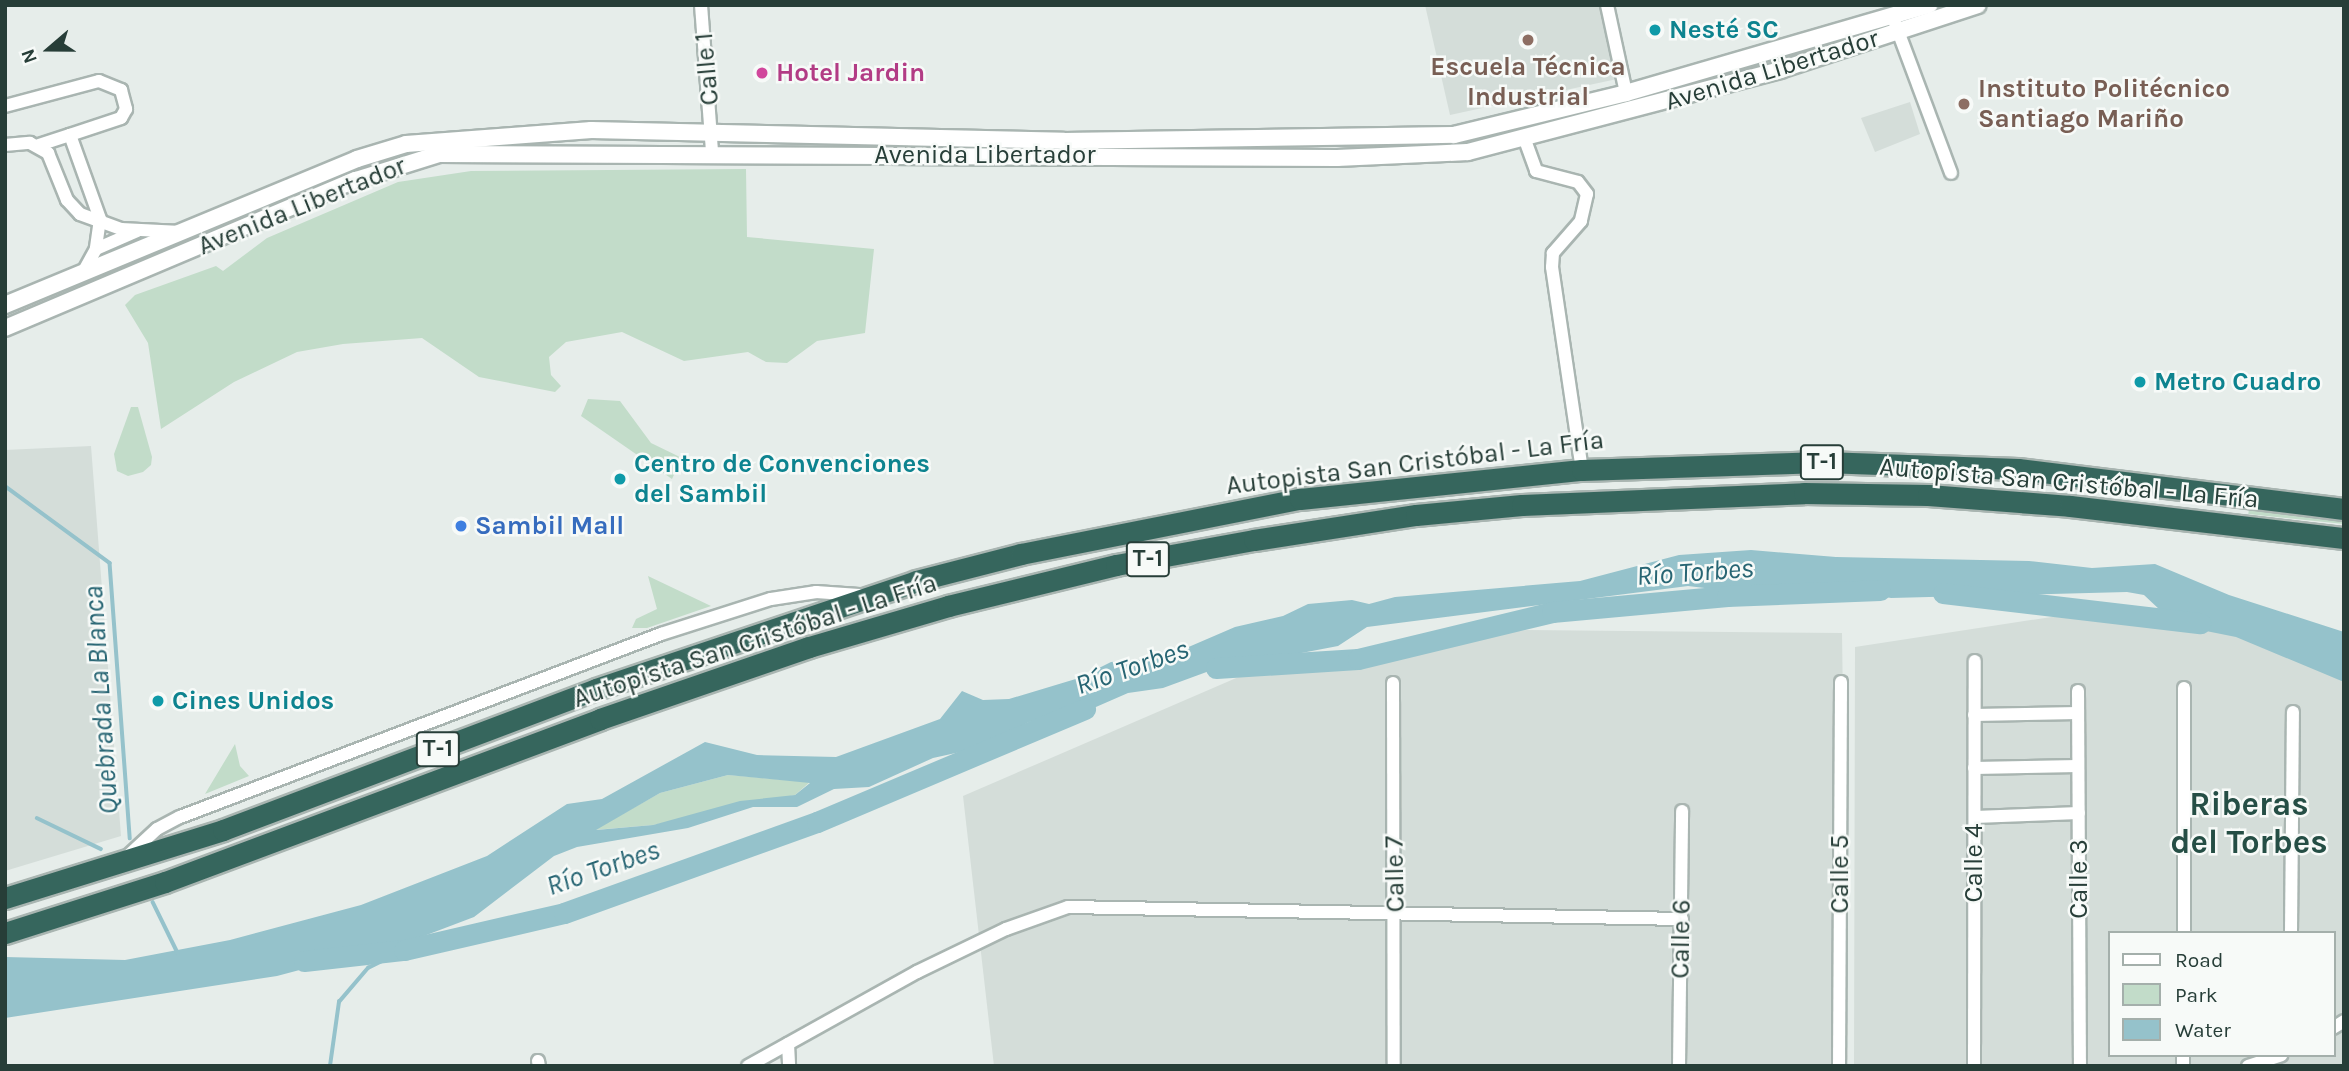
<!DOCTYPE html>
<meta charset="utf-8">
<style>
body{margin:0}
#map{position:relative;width:2349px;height:1071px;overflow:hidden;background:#e6edea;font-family:Karla,sans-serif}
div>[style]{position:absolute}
.built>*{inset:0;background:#d4ddd9}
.green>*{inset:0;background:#c2dcc9;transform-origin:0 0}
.water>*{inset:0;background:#95c2cb}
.stream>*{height:3.5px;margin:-1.75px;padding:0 1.75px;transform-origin:1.75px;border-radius:1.75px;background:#95c2cb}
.river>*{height:21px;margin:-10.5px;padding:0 10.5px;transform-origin:10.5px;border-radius:10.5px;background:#95c2cb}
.roads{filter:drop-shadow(2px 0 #a9b5b1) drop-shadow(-2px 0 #a9b5b1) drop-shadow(0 2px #a9b5b1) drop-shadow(0 -2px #a9b5b1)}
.street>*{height:12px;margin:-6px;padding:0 6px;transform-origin:6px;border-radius:6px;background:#fff}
.secondary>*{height:16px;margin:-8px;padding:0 8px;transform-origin:8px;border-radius:8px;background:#fff}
.highway>*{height:21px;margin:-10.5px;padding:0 10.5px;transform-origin:10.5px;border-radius:10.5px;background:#36665d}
.dots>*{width:19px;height:19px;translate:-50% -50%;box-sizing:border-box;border:4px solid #f7faf8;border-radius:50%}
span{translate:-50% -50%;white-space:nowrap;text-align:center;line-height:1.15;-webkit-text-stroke:5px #f7faf8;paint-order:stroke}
.shield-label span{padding:2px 5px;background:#f7faf8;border:2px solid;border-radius:5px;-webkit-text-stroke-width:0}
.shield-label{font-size:24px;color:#273e38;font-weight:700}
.culture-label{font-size:26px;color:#0d838f;font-weight:700}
.left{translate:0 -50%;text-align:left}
.education-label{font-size:26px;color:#785e54;font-weight:700}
.street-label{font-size:26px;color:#273e38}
.hotel-label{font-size:26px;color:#b23c85;font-weight:700}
.shop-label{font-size:26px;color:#366cbe;font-weight:700}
.water-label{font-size:28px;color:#276573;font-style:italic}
.district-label{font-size:33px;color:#254e45;font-weight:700}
.frame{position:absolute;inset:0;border:7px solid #273e38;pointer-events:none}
.legend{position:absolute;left:2108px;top:931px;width:228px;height:126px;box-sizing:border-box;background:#f7faf8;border:2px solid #a4afab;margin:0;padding:9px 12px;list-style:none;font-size:21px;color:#273e38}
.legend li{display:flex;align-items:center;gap:14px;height:35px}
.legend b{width:35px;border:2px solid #a4afab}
.north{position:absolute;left:14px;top:14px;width:70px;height:70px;-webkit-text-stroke:5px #f7faf8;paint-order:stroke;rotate:250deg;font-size:19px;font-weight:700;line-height:28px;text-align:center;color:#273e38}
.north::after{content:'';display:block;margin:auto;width:24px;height:32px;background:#273e38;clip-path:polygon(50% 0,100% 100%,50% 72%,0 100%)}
</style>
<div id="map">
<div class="built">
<div style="clip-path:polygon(1425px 5px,1614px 5px,1631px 76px,1450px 115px)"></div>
<div style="clip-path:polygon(1910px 102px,1920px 134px,1875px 152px,1861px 118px)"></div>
<div style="clip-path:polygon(91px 446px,121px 836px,5px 871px,5px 450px)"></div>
<div style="clip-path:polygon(evenodd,2123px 606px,2204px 624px,2344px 674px,2344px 1066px,1854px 1066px,1855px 647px,2123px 606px,2109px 933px,2333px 933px,2333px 1055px,2109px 1055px,2109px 933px)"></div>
<div style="clip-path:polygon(1527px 630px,1842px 633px,1848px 1066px,994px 1066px,963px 796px,1264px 666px,1424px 640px)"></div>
</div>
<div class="green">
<div style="clip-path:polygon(746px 169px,747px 237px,874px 249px,865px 333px,817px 341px,787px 363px,766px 362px,748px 352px,684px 361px,622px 332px,566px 342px,549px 357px,551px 375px,561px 386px,555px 392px,479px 377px,422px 338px,343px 344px,297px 352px,234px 382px,161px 429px,148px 343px,125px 305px,135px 295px,216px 266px,223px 271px,267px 238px,398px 182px,471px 171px)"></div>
<div style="clip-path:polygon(588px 399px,620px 401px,651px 443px,682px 458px,672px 479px,581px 416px)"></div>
<div style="clip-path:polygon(131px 407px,138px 407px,152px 457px,151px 465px,143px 472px,128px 476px,117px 471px,114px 454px)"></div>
<div style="left:2249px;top:508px;width:96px;height:6px;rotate:6deg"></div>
<div style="clip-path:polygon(648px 576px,711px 606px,647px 628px,632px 628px,636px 619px,657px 609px)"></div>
<div style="clip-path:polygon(235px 744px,240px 766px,249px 776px,205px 794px)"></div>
<div style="clip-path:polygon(728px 775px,810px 782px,795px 795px,653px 825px,594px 830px,660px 793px)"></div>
</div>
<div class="water">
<div style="clip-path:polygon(evenodd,1751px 550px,1836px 557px,2029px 561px,2092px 568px,2155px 564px,2229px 595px,2344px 632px,2344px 682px,2236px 637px,2176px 625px,2144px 595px,2127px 592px,1891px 598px,1817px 585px,1746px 593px,1688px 586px,1367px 627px,1338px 646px,1212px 670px,1163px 688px,1128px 693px,1073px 717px,1029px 722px,983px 747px,933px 758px,869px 787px,834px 789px,797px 807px,753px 807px,688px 828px,577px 847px,554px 856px,474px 917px,416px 939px,277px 976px,5px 1018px,5px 957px,125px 960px,230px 940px,361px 905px,487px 856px,567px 804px,602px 799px,705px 742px,757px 755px,836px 757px,940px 719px,962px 691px,983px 700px,1009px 699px,1079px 678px,1111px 662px,1163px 658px,1235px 627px,1283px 616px,1308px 604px,1352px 600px,1369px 604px,1395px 597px,1580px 581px,1679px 555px,1751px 550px,728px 775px,810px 783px,795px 795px,740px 801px,653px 825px,596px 830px,660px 793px,728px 775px)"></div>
</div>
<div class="stream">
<div style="left:5px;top:486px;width:130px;rotate:36.3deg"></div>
<div style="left:110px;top:563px;width:276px;rotate:85.8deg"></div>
<div style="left:37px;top:818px;width:71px;rotate:25.8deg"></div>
<div style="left:153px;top:902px;width:57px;rotate:63.9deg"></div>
<div style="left:330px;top:1066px;width:65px;rotate:-82deg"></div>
<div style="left:339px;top:1002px;width:45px;rotate:-49.5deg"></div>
<div style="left:368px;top:968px;width:40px;rotate:-26.6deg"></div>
</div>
<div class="river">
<div style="left:1943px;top:593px;width:259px;rotate:6.7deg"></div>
<div style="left:1216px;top:668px;width:142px;rotate:-3.6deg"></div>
<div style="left:1358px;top:659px;width:200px;rotate:-13.6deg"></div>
<div style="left:1552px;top:612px;width:176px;rotate:-5.2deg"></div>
<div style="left:1727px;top:596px;width:153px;rotate:-2.2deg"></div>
<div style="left:304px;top:961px;width:101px;rotate:-6.3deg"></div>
<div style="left:404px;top:950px;width:164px;rotate:-13deg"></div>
<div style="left:564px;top:913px;width:269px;rotate:-19.8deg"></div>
<div style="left:817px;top:822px;width:291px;rotate:-22.9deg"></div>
</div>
<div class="roads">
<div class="street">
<div style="left:701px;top:5px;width:148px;rotate:85.7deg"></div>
<div style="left:1607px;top:5px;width:90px;rotate:77.8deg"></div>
<div style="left:1895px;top:23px;width:160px;rotate:69.5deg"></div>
<div style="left:5px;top:106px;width:97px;rotate:-14.9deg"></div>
<div style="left:99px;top:81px;width:24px;rotate:22deg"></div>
<div style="left:121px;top:90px;width:20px;rotate:75deg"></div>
<div style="left:126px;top:109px;width:10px;rotate:119deg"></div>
<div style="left:121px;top:118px;width:54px;rotate:161.6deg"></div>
<div style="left:70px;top:135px;width:89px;rotate:70.3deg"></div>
<div style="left:100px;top:219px;width:30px;rotate:98deg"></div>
<div style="left:96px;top:249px;width:25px;rotate:119deg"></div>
<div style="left:1525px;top:140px;width:33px;rotate:70deg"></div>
<div style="left:1536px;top:171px;width:43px;rotate:14.7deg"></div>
<div style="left:1578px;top:182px;width:15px;rotate:53deg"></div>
<div style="left:1587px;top:194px;width:28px;rotate:103deg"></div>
<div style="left:1581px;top:221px;width:43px;rotate:131.2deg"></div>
<div style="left:1553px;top:253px;width:14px;rotate:94deg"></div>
<div style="left:1552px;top:267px;width:205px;rotate:81.6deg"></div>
<div style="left:5px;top:145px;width:25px;rotate:-5deg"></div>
<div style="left:30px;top:143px;width:21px;rotate:29deg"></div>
<div style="left:48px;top:153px;width:51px;rotate:68deg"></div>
<div style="left:67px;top:200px;width:19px;rotate:47deg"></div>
<div style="left:80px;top:214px;width:44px;rotate:20.1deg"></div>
<div style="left:121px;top:229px;width:60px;rotate:2.9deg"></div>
<div style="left:39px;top:145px;width:33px;rotate:-18deg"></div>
<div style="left:96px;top:249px;width:45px;rotate:-23.7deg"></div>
<div style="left:1393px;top:683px;width:383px;rotate:89.9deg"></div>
<div style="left:2078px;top:691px;width:375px;rotate:89.7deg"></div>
<div style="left:1974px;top:715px;width:104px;rotate:-1.1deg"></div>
<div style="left:1974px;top:768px;width:104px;rotate:-1.1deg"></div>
<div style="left:1975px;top:817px;width:104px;rotate:-2.2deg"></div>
<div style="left:129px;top:855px;width:38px;rotate:-43deg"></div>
<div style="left:157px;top:829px;width:26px;rotate:-28deg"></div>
<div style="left:180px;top:817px;width:515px;rotate:-20.83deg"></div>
<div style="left:661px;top:634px;width:115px;rotate:-17.7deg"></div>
<div style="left:771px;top:599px;width:46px;rotate:-8.8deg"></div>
<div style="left:816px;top:592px;width:43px;rotate:4deg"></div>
<div style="left:2184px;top:933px;width:245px;rotate:-90deg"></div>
<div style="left:2291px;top:933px;width:221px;rotate:-89.5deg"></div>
<div style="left:2333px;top:1028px;width:13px;rotate:-32deg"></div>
<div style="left:788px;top:1044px;width:22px;rotate:87deg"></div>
<div style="left:538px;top:1061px;width:5px;rotate:79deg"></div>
<div style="left:748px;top:1066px;width:193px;rotate:-29.1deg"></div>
<div style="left:917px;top:972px;width:99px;rotate:-25.8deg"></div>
<div style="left:1006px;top:929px;width:66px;rotate:-19.5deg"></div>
<div style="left:1068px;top:907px;width:614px;rotate:1.12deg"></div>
<div style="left:1679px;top:1066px;width:255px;rotate:-89.3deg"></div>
<div style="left:1839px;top:1066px;width:384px;rotate:-89.7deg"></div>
<div style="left:1974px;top:1066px;width:405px;rotate:-89.9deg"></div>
<div style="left:2183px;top:1066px;width:11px;rotate:-90deg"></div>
<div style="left:2248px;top:1066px;width:35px;rotate:-18deg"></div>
</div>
<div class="secondary">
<div style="left:5px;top:305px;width:381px;rotate:-22.5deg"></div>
<div style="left:357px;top:159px;width:51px;rotate:-17deg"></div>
<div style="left:406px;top:144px;width:186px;rotate:-4.3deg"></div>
<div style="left:591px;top:130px;width:473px;rotate:1.3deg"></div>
<div style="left:1064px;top:141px;width:390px;rotate:-0.9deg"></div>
<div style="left:1454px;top:135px;width:177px;rotate:-13.7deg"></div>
<div style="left:1626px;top:93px;width:316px;rotate:-16.2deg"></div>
<div style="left:5px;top:328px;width:381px;rotate:-22.9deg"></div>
<div style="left:356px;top:180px;width:87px;rotate:-17.4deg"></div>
<div style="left:439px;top:154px;width:898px;rotate:0.26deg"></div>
<div style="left:1337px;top:158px;width:131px;rotate:-2.6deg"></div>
<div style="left:1468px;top:152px;width:323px;rotate:-14.7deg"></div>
<div style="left:1780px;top:70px;width:208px;rotate:-18.2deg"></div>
</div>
<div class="highway">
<div style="left:5px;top:898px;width:228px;rotate:-17.3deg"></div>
<div style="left:223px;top:830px;width:399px;rotate:-20.7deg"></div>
<div style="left:596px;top:689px;width:338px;rotate:-18.6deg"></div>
<div style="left:916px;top:581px;width:108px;rotate:-14.4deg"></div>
<div style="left:1021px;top:554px;width:284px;rotate:-11.2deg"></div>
<div style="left:1300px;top:499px;width:283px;rotate:-5.9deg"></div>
<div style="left:1582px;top:470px;width:242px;rotate:-1.9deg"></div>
<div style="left:1824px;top:462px;width:194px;rotate:2.1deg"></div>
<div style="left:2018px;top:469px;width:328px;rotate:7deg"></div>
<div style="left:5px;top:933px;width:168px;rotate:-17.7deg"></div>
<div style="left:165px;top:882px;width:465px;rotate:-20.5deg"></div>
<div style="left:600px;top:719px;width:221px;rotate:-19deg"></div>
<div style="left:809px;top:647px;width:145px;rotate:-16.4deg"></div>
<div style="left:948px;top:606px;width:173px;rotate:-13.7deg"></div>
<div style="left:1116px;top:565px;width:140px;rotate:-10.3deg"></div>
<div style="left:1254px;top:540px;width:164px;rotate:-8.8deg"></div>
<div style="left:1416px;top:515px;width:106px;rotate:-5.4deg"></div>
<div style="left:1522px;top:505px;width:282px;rotate:-2.4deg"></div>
<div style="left:1804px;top:493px;width:124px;rotate:0.9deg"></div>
<div style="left:1928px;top:495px;width:142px;rotate:4.4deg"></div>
<div style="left:2070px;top:506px;width:276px;rotate:6.7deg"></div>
</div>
</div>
<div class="dots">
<div style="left:1655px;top:30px;background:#0f9aa8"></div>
<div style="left:1528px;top:40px;background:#8d6e63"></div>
<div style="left:762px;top:73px;background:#d1479c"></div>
<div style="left:1964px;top:104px;background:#8d6e63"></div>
<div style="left:2140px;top:382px;background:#0f9aa8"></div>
<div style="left:620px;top:479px;background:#0f9aa8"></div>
<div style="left:461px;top:526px;background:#3f7fe0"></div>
<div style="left:158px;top:701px;background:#0f9aa8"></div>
</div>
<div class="shield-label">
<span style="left:1822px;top:462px">T-1</span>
<span style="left:1148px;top:559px">T-1</span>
<span style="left:438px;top:749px">T-1</span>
</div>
<div class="culture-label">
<span class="left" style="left:1669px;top:30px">Nesté SC</span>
<span class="left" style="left:2154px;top:382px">Metro Cuadro</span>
<span class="left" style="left:634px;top:479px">Centro de Convenciones<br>del Sambil</span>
<span class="left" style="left:172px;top:701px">Cines Unidos</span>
</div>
<div class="education-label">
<span style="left:1528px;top:82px">Escuela Técnica<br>Industrial</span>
<span class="left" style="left:1978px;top:104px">Instituto Politécnico<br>Santiago Mariño</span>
</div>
<div class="street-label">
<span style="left:707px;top:69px;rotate:-95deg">Calle 1</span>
<span style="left:1772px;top:70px;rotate:-17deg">Avenida Libertador</span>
<span style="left:985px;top:155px">Avenida Libertador</span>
<span style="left:302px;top:206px;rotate:-22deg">Avenida Libertador</span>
<span style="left:1415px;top:463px;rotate:-7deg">Autopista San Cristóbal - La Fría</span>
<span style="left:2069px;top:483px;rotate:5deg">Autopista San Cristóbal - La Fría</span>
<span style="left:755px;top:641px;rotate:-18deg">Autopista San Cristóbal - La Fría</span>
<span style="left:1974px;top:863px;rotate:-90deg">Calle 4</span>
<span style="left:1395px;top:874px;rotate:-91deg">Calle 7</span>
<span style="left:1840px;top:874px;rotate:-90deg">Calle 5</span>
<span style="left:2079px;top:879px;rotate:-90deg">Calle 3</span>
<span style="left:1681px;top:939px;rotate:-89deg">Calle 6</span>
</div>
<div class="hotel-label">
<span class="left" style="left:776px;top:73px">Hotel Jardin</span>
</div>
<div class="shop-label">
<span class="left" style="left:475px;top:526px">Sambil Mall</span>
</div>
<div class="water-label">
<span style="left:1695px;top:572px;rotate:-4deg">Río Torbes</span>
<span style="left:1132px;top:667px;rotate:-19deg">Río Torbes</span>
<span style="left:101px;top:700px;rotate:-94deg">Quebrada La Blanca</span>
<span style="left:603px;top:868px;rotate:-19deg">Río Torbes</span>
</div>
<div class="district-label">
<span style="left:2249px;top:824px">Riberas<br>del Torbes</span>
</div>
<div class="frame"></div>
<ul class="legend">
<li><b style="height:9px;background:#fff"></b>Road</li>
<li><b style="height:19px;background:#c2dcc9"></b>Park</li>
<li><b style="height:19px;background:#95c2cb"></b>Water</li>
</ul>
<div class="north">N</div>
</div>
